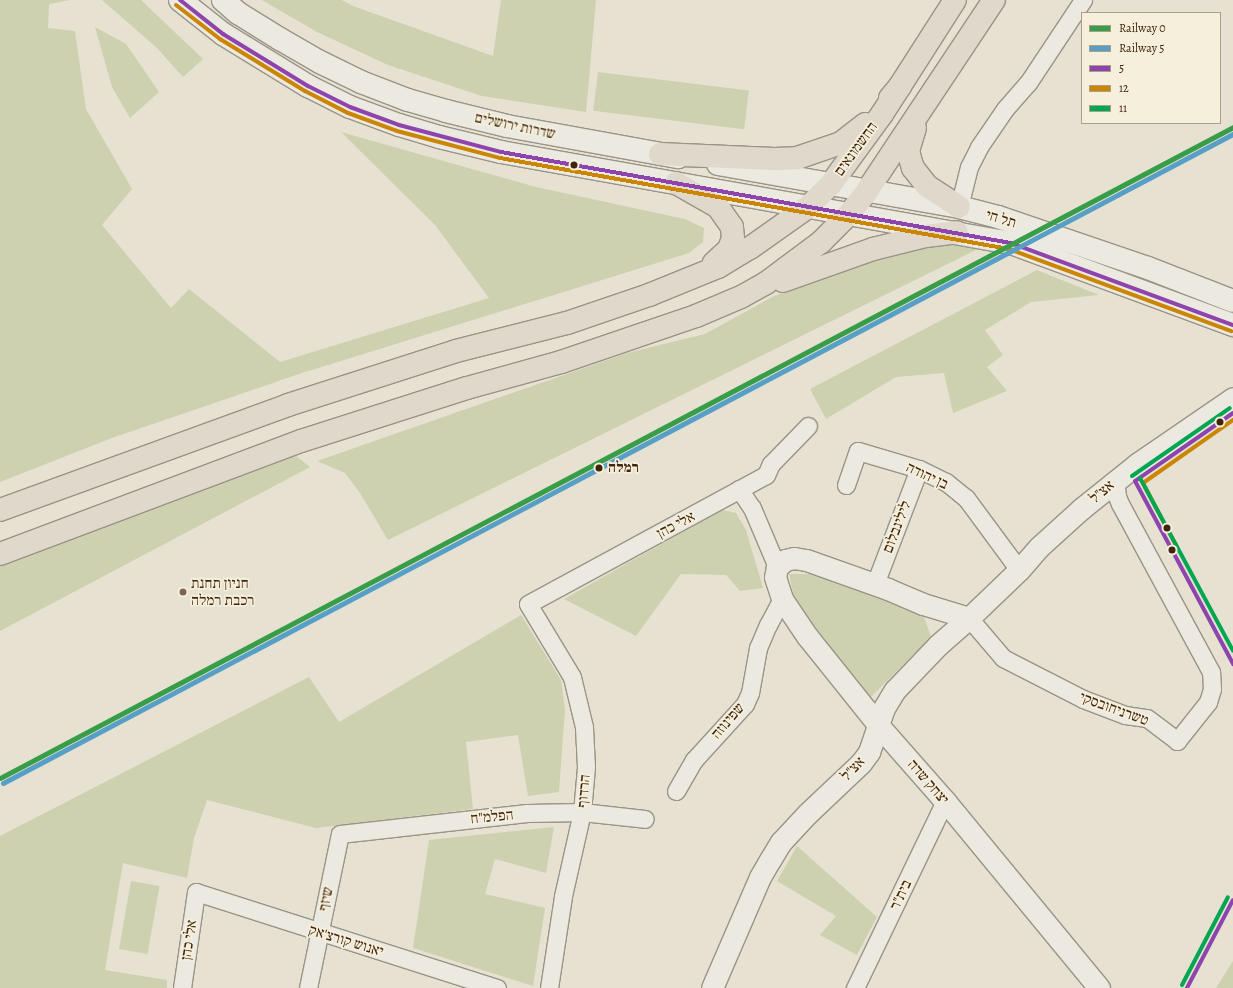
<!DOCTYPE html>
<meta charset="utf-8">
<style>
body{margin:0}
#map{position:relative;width:1233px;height:988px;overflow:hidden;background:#e6e1d1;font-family:Alegreya,"Frank Ruhl Libre",serif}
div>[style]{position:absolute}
.green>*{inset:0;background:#ced1b0;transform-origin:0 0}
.roads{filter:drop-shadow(1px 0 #9a9387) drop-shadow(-1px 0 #9a9387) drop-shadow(0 1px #9a9387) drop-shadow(0 -1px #9a9387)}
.minor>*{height:17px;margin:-8.5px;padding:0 8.5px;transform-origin:8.5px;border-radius:8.5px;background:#ece9e0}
.tertiary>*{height:21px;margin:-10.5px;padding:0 10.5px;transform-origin:10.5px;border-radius:10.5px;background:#ece9e0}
.secondary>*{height:22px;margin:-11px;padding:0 11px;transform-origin:11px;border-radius:11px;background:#ece9e0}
.trunk>*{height:22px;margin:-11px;padding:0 11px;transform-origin:11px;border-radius:11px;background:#dfd8cb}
.bus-1>*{height:4px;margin:-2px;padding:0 2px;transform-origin:2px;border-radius:2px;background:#8e44ad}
.bus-2>*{height:4px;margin:-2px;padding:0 2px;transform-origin:2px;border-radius:2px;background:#ca8603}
.bus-3>*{height:4px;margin:-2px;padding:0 2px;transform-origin:2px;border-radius:2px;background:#00a651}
.rail-1>*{height:5px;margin:-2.5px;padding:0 2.5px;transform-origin:2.5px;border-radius:2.5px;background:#389d48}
.rail-2>*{height:5px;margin:-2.5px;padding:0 2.5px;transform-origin:2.5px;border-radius:2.5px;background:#589fc8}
.dots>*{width:11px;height:11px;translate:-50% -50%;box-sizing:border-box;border:2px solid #f5efdb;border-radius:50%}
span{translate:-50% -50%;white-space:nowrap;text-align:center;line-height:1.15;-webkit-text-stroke:3.5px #f5efdb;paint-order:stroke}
.street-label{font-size:15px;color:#41240c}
.stop-label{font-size:15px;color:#41240c;font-weight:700}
.left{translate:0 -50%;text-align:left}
.poi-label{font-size:15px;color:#41240c}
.legend{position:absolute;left:1081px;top:12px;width:140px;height:112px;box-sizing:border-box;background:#f5efdb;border:1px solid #ad9e88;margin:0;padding:5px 7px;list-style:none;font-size:12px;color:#41240c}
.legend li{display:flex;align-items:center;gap:8px;height:20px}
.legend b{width:20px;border:1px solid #ad9e88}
</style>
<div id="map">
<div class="green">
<div style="clip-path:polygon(0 0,70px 0,49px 4px,48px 28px,75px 31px,86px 109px,132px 189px,102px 225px,171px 308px,189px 289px,280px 362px,489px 298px,435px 225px,341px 132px,536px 187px,685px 219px,704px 228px,703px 242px,689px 253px,299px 374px,112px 438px,0 482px)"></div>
<div style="clip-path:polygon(102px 0,141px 0,203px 59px,183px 77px,157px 48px)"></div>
<div style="clip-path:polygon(262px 0,342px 0,353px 6px,493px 56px,501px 0,596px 0,586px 112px,482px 96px,388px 65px,317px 32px)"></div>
<div style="clip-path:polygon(95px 27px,126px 44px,159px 92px,130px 118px,112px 87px)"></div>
<div style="left:598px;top:72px;width:152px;height:39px;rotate:7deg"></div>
<div style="clip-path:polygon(952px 244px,980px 248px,388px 540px,360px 493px,345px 473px,317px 461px,627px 353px,705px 334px,774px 296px,875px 261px,929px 246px)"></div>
<div style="clip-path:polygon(1037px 270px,1099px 295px,1031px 302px,985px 330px,1003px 355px,987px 367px,1007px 391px,953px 413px,944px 373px,896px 377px,826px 419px,810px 389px)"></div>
<div style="clip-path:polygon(295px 455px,310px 467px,0 631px,0 566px)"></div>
<div style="clip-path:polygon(722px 510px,736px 513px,746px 530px,763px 588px,740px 591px,726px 575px,681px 574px,636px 636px,564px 599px)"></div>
<div style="clip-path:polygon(789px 574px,819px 574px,923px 614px,931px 637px,868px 700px,817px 638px,795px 603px)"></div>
<div style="clip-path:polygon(521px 615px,561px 680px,565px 709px,559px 792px,528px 796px,518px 735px,466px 742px,473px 809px,316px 828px,207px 800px,194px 838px,187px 878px,123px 863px,105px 970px,167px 980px,167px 988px,0 988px,0 836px,309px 677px,339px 722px)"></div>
<div style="clip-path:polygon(554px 827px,546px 873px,495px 859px,485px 894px,545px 908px,533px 986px,413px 948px,429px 840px)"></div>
<div style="clip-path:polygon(797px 846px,877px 917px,857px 955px,820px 935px,836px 916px,777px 881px)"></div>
<div style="left:131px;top:881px;width:29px;height:69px;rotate:10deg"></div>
<div style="clip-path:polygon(1233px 961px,1233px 988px,1216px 988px)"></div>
</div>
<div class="roads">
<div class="minor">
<div style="left:959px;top:207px;width:41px;rotate:-76deg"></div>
<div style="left:969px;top:167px;width:22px;rotate:-63deg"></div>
<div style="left:979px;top:147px;width:46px;rotate:-55.6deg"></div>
<div style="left:1005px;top:109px;width:35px;rotate:-49deg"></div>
<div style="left:1028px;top:83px;width:100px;rotate:-56.5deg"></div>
<div style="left:846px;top:485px;width:36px;rotate:-71deg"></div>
<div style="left:858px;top:451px;width:64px;rotate:16.4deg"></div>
<div style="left:919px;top:469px;width:30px;rotate:26deg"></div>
<div style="left:946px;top:482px;width:26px;rotate:39deg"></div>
<div style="left:966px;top:498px;width:89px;rotate:53.6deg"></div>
<div style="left:739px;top:489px;width:23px;rotate:56deg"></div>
<div style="left:752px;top:508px;width:64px;rotate:67deg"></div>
<div style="left:875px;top:584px;width:123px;rotate:-69.1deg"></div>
<div style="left:969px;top:618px;width:52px;rotate:49.6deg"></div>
<div style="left:1003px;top:658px;width:90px;rotate:27.1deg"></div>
<div style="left:1083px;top:699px;width:45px;rotate:20.9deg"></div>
<div style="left:1125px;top:715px;width:22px;rotate:8deg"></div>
<div style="left:1147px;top:718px;width:38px;rotate:37deg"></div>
<div style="left:1177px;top:741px;width:50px;rotate:-51.5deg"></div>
<div style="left:1208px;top:702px;width:14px;rotate:-73deg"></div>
<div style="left:1212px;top:689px;width:17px;rotate:-93deg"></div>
<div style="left:1211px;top:672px;width:191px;rotate:-118.4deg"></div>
<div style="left:1120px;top:504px;width:9px;rotate:-111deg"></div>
<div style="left:1117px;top:496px;width:16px;rotate:-97deg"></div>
<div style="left:676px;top:791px;width:36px;rotate:-60deg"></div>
<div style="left:694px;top:760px;width:76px;rotate:-47.7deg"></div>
<div style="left:745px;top:704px;width:12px;rotate:-66deg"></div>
<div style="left:750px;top:693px;width:46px;rotate:-79.9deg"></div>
<div style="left:758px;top:648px;width:25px;rotate:-67deg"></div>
<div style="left:768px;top:625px;width:30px;rotate:-62deg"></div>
<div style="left:182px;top:988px;width:97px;rotate:-81.7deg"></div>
<div style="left:196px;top:892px;width:316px;rotate:17.7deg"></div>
<div style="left:308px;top:988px;width:157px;rotate:-78.3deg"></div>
<div style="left:340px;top:834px;width:188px;rotate:-6.4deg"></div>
<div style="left:527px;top:813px;width:55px;rotate:-1deg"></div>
<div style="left:582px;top:812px;width:63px;rotate:6.3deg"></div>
<div style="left:549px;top:988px;width:93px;rotate:-81.3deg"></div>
<div style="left:563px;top:896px;width:86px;rotate:-77.3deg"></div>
<div style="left:582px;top:812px;width:45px;rotate:-84.9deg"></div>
<div style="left:586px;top:767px;width:40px;rotate:-92.9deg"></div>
<div style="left:584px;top:727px;width:51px;rotate:-103.5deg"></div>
<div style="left:572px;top:677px;width:85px;rotate:-121.1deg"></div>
<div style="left:528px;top:604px;width:271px;rotate:-28.5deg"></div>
<div style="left:766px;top:475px;width:12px;rotate:-66deg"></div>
<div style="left:771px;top:464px;width:53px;rotate:-45.8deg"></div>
<div style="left:855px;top:988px;width:208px;rotate:-64.3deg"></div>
</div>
<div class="tertiary">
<div style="left:969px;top:618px;width:48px;rotate:-163.1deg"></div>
<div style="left:923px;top:604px;width:38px;rotate:-157deg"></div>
<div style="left:888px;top:589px;width:87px;rotate:-160.5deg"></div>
<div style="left:806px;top:560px;width:12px;rotate:-171deg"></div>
<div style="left:794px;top:558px;width:9px;rotate:167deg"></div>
<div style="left:785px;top:560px;width:11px;rotate:139deg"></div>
<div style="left:777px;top:567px;width:10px;rotate:101deg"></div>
<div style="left:775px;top:577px;width:23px;rotate:72deg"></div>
<div style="left:782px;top:599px;width:45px;rotate:56deg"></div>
<div style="left:807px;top:636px;width:115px;rotate:51.3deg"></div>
<div style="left:879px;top:726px;width:100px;rotate:48.7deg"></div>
<div style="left:945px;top:801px;width:242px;rotate:50.5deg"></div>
<div style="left:712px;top:988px;width:121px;rotate:-66.6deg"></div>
<div style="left:760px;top:877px;width:20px;rotate:-60deg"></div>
<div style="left:770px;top:860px;width:21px;rotate:-59deg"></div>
<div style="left:781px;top:842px;width:38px;rotate:-47deg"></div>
<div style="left:807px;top:814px;width:74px;rotate:-43.4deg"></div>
<div style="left:861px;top:763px;width:14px;rotate:-54deg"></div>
<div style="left:869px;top:752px;width:46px;rotate:-71.2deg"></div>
<div style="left:884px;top:708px;width:21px;rotate:-59deg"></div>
<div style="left:895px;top:690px;width:62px;rotate:-46.3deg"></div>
<div style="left:938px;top:645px;width:41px;rotate:-41.1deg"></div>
<div style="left:969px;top:618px;width:69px;rotate:-43.8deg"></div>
<div style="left:1019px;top:570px;width:30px;rotate:-49deg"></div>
<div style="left:1039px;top:547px;width:57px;rotate:-42.1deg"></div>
<div style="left:1081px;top:509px;width:72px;rotate:-38.8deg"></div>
<div style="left:1137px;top:464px;width:116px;rotate:-34.5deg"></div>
</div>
<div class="secondary">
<div style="left:180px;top:0;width:55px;rotate:38.3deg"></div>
<div style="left:223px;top:34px;width:100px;rotate:31.5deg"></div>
<div style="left:308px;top:86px;width:47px;rotate:26.6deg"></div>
<div style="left:350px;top:107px;width:52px;rotate:20.2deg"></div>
<div style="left:399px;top:125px;width:42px;rotate:16.7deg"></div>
<div style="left:439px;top:137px;width:64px;rotate:13.6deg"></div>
<div style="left:501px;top:152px;width:518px;rotate:10.12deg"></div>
<div style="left:1011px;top:243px;width:237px;rotate:20.3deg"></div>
<div style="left:223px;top:0;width:20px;rotate:41deg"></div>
<div style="left:238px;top:13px;width:49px;rotate:31.8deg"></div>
<div style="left:280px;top:39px;width:46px;rotate:29.9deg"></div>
<div style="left:320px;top:62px;width:46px;rotate:26deg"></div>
<div style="left:361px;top:82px;width:50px;rotate:21deg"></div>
<div style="left:408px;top:100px;width:40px;rotate:16deg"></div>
<div style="left:446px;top:111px;width:63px;rotate:13.8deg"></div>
<div style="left:507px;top:126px;width:174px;rotate:10.3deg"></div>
<div style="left:718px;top:164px;width:245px;rotate:10.1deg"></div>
<div style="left:959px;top:207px;width:40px;rotate:14.4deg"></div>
<div style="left:998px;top:217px;width:158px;rotate:18.8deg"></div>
<div style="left:1148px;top:268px;width:91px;rotate:21.2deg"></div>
</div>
<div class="trunk">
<div style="left:890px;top:98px;width:16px;rotate:-50deg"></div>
<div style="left:900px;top:86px;width:102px;rotate:-57.4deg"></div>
<div style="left:915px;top:128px;width:24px;rotate:107deg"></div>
<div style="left:908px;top:151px;width:18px;rotate:74deg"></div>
<div style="left:913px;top:168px;width:23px;rotate:52deg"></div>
<div style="left:927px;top:186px;width:38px;rotate:33deg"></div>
<div style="left:660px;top:154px;width:114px;rotate:2.5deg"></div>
<div style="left:774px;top:159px;width:23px;rotate:-2deg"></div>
<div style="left:797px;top:158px;width:46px;rotate:-18.8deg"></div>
<div style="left:841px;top:143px;width:31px;rotate:-38deg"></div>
<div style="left:676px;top:183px;width:48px;rotate:29.7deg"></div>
<div style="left:718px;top:207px;width:24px;rotate:55deg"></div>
<div style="left:732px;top:227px;width:11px;rotate:85deg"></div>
<div style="left:733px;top:238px;width:12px;rotate:110deg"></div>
<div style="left:729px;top:249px;width:21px;rotate:137deg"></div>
<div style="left:783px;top:281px;width:96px;rotate:-19.6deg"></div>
<div style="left:873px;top:249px;width:55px;rotate:-13.8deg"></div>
<div style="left:926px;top:236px;width:31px;rotate:-7deg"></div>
<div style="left:0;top:510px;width:307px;rotate:-20deg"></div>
<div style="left:288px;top:405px;width:176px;rotate:-17.8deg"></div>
<div style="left:456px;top:351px;width:114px;rotate:-14.2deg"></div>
<div style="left:567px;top:323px;width:87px;rotate:-18.9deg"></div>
<div style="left:649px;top:295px;width:74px;rotate:-22.1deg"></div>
<div style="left:718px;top:267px;width:37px;rotate:-31deg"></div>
<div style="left:750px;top:248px;width:71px;rotate:-35.3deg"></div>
<div style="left:808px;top:207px;width:33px;rotate:-45deg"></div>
<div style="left:831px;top:184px;width:87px;rotate:-53.9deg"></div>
<div style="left:882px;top:114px;width:33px;rotate:-57deg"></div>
<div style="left:0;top:554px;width:322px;rotate:-20.6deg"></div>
<div style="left:301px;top:441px;width:174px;rotate:-17.7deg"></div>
<div style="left:467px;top:388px;width:98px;rotate:-15.5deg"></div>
<div style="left:561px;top:362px;width:143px;rotate:-18.8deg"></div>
<div style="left:696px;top:316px;width:49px;rotate:-22.9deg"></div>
<div style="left:741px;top:297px;width:29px;rotate:-29deg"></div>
<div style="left:766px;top:283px;width:69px;rotate:-36.7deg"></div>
<div style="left:821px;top:242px;width:41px;rotate:-45deg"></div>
<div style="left:850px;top:213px;width:28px;rotate:-52deg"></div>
<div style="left:867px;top:191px;width:229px;rotate:-56.4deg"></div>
</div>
</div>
<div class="bus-1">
<div style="left:180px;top:0;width:55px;rotate:38.3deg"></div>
<div style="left:223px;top:34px;width:100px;rotate:31.5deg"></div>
<div style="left:308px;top:86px;width:47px;rotate:26.6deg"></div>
<div style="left:350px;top:107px;width:52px;rotate:20.2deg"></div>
<div style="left:399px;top:125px;width:106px;rotate:14.8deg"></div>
<div style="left:501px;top:152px;width:518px;rotate:10.12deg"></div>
<div style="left:1011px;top:243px;width:237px;rotate:20.3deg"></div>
<div style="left:1233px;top:413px;width:119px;rotate:145.2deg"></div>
<div style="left:1135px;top:481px;width:208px;rotate:61.8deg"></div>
<div style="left:1187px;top:988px;width:99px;rotate:-62.4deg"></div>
</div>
<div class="bus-2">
<div style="left:176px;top:5px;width:56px;rotate:37.7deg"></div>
<div style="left:220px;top:39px;width:100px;rotate:31.5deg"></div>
<div style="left:305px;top:91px;width:48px;rotate:27.1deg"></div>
<div style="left:348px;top:113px;width:52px;rotate:20.2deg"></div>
<div style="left:397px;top:131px;width:106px;rotate:14.7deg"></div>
<div style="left:500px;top:158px;width:517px;rotate:10.14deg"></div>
<div style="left:1009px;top:249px;width:237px;rotate:20.3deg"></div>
<div style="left:1177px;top:547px;width:72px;rotate:-118deg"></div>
<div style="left:1143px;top:483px;width:110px;rotate:-35deg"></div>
</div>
<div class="bus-3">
<div style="left:1132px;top:476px;width:119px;rotate:-34.8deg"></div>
<div style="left:1140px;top:478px;width:196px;rotate:61.7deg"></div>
<div style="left:1182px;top:985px;width:99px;rotate:-62.4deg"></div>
</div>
<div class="rail-1">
<div style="left:0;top:778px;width:1394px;rotate:-27.83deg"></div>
</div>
<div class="rail-2">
<div style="left:3px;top:783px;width:1391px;rotate:-27.82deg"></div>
</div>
<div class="dots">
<div style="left:574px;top:165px;background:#41240c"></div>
<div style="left:1220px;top:422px;background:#41240c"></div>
<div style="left:599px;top:468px;background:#41240c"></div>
<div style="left:1167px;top:528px;background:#41240c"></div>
<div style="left:1172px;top:550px;background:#41240c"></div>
<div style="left:183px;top:592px;background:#7b6651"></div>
</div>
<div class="street-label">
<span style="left:515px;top:126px;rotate:12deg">שדרות ירושלים</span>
<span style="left:856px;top:149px;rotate:-54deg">החשמונאים</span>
<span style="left:1001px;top:219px;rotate:16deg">תל חי</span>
<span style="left:927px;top:476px;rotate:25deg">בן יהודה</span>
<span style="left:1102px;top:492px;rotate:-40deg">אצ"ל</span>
<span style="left:676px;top:525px;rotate:-28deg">אלי כהן</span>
<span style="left:897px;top:527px;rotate:-69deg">לילינבלום</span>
<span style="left:1114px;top:709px;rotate:20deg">טשרניחובסקי</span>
<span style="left:728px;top:721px;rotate:-49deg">שפינוזה</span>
<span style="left:853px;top:769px;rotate:-46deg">אצ"ל</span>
<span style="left:928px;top:782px;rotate:49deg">יצחק שדה</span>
<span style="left:584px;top:791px;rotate:-85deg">הרדוף</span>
<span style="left:492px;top:817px;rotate:-6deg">הפלמ"ח</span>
<span style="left:901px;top:895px;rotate:-65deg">בית"ר</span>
<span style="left:326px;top:899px;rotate:-78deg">שיזף</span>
<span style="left:189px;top:940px;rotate:-81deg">אלי כהן</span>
<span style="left:346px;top:941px;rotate:17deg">יאנוש קורצ'אק</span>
</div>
<div class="stop-label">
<span class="left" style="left:608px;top:468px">רמלה</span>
</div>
<div class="poi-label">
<span class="left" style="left:191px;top:592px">חניון תחנת<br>רכבת רמלה</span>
</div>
<ul class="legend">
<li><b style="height:5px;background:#389d48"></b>Railway 0</li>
<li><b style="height:5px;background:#589fc8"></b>Railway 5</li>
<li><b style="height:5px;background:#8e44ad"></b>5</li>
<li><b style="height:5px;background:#ca8603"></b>12</li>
<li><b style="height:5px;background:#00a651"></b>11</li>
</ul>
</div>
